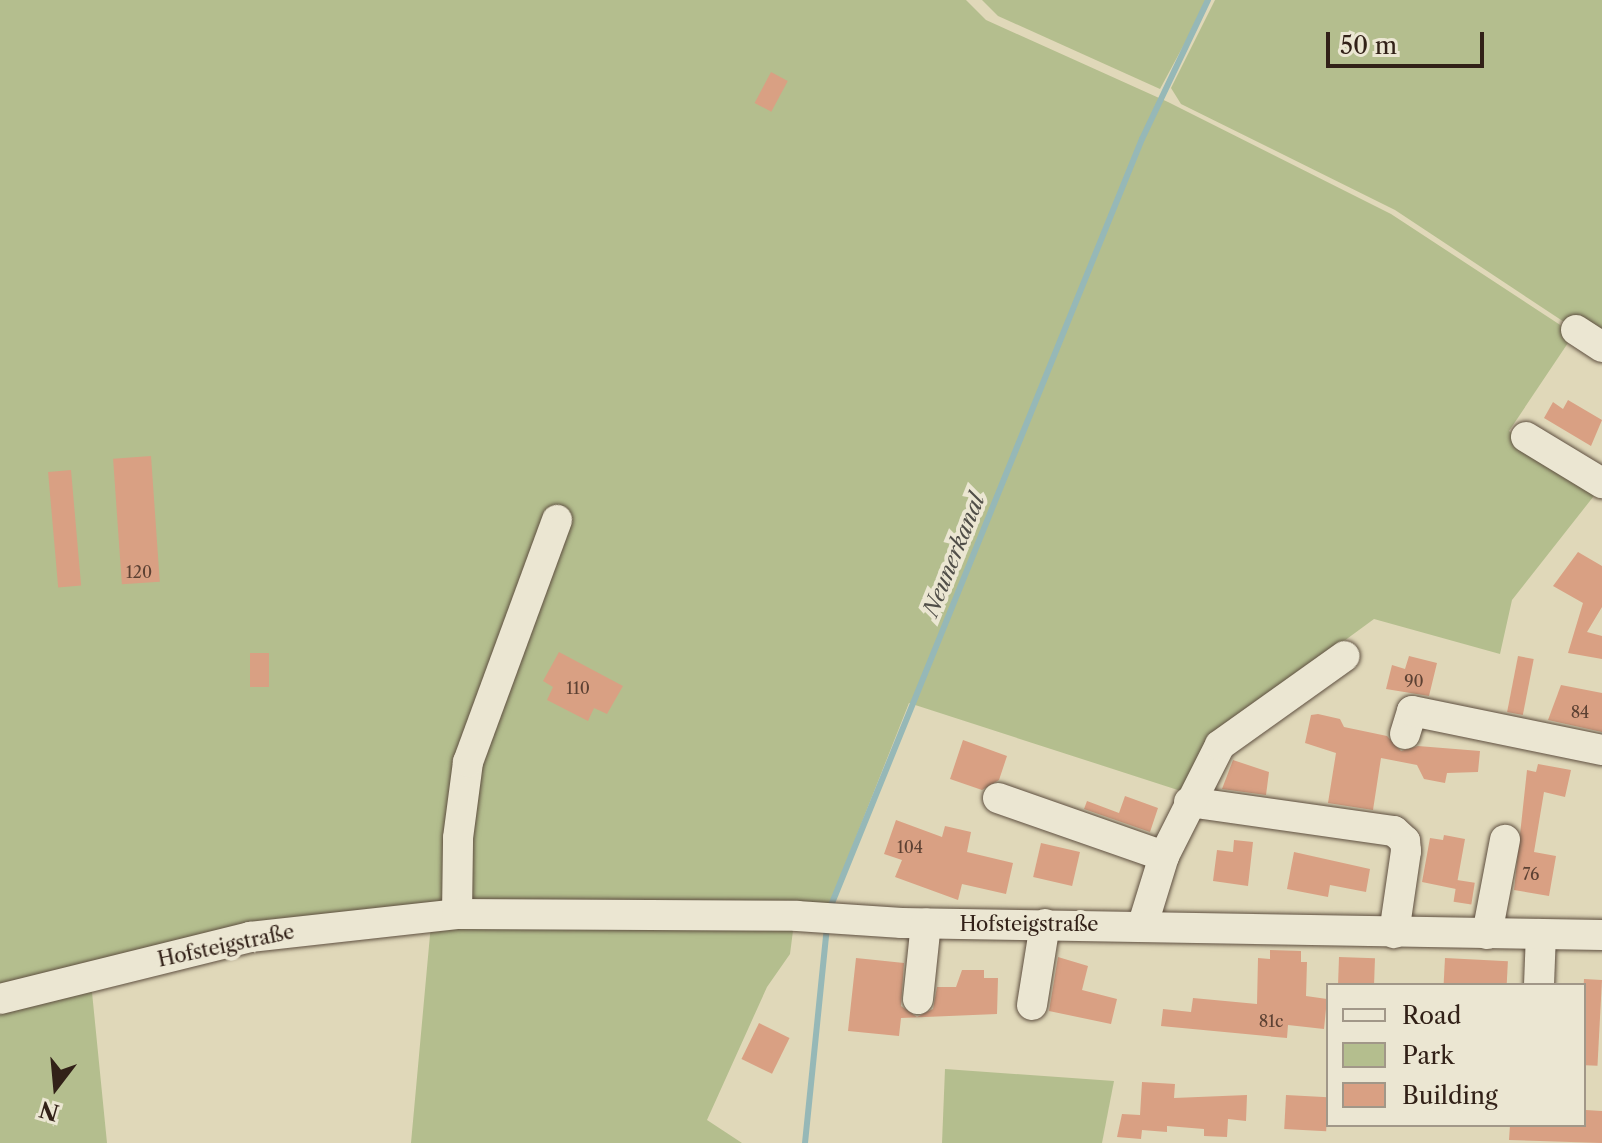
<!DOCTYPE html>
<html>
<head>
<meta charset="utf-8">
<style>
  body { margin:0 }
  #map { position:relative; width:1602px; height:1143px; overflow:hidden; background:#e0d8b9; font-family:"Libre Caslon Text",serif }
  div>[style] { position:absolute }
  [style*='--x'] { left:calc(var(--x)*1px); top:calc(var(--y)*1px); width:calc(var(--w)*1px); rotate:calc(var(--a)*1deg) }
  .green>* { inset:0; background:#b4be8e }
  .stream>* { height:6px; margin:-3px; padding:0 3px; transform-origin:3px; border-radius:3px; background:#96b8b7 }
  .building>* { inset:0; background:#d9a083; transform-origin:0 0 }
  .roads { filter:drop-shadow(0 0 2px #5e4f40) drop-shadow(0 0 2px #5e4f40) }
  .minor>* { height:30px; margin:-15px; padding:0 15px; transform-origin:15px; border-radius:15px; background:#ebe6d2 }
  span { translate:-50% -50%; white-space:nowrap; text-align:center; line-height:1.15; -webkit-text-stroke:8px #ebe6d2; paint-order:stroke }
  .number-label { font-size:16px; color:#5c4133 }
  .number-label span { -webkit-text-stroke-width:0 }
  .street-label { font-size:20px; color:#322118 }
  .water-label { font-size:22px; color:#504e48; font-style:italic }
  .legend { position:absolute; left:1326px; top:983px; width:260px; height:144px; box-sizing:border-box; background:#ebe6d2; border:2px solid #a19788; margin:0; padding:10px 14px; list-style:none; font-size:24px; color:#322118 }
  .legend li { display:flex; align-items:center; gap:16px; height:40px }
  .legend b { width:40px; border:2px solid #a19788 }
  .north { position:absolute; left:16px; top:1047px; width:80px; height:80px; -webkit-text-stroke:6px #ebe6d2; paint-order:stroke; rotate:196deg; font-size:22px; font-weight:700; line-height:32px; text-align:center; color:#322118 }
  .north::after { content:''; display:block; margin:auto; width:28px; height:36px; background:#322118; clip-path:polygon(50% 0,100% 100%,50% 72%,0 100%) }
  .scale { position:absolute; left:1326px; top:32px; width:158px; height:36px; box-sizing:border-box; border:4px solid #322118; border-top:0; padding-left:10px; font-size:24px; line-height:28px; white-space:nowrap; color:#322118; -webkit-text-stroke:6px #ebe6d2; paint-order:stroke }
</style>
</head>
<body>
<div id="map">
  <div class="green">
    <div style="clip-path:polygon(0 0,966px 0,986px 20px,1168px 102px,1391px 214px,1574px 334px,1509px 431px,1597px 492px,1512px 600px,1500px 654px,1374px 619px,1217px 734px,1184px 792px,909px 703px,828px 908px,794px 923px,790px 954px,767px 987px,707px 1120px,742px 1143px,411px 1143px,431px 924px,402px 924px,91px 982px,107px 1143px,0 1143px)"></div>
    <div style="clip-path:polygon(982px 0,1208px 0,1160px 89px,998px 16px)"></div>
    <div style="clip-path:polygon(1215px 0,1602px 0,1602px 347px,1395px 210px,1181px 104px,1171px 88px)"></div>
    <div style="clip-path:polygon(945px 1069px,1114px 1081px,1102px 1143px,942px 1143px)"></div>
  </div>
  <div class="stream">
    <div style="--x:830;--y:908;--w:830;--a:-67.92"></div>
    <div style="--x:1142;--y:139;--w:154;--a:-64.6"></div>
    <div style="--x:805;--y:1143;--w:217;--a:-84.2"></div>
  </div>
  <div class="building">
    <div style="left:771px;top:72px;width:19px;height:35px;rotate:28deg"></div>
    <div style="clip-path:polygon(1568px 400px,1602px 420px,1591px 446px,1544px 418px,1553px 402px,1563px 409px)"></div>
    <div style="left:151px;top:456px;width:126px;height:38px;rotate:86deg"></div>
    <div style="left:71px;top:470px;width:116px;height:23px;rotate:85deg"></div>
    <div style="clip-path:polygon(1578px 552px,1602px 566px,1602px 607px,1587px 632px,1602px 636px,1602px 659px,1568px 653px,1583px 603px,1553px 586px)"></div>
    <div style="clip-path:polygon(559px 652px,623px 686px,607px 714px,594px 708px,588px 721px,547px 700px,553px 687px,543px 681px)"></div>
    <div style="left:250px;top:653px;width:19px;height:34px"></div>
    <div style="clip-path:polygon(1409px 656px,1437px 663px,1429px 696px,1386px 689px,1392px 665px,1405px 669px)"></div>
    <div style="left:1518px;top:656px;width:16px;height:57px;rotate:11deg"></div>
    <div style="clip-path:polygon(1561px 685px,1602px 693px,1602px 732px,1548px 720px)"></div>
    <div style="clip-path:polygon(1318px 714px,1340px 719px,1344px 727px,1387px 736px,1401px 751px,1418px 746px,1480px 751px,1478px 772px,1447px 773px,1445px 783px,1424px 779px,1417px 765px,1381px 758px,1373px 810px,1328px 803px,1336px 753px,1305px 743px,1311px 715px)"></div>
    <div style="clip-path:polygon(963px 740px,1007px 756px,999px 780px,982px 790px,950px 779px)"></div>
    <div style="clip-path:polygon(1233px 760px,1269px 772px,1266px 795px,1222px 789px)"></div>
    <div style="clip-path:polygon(1538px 764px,1571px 770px,1565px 797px,1544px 792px,1534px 852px,1556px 856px,1549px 896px,1514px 890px,1527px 770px,1536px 772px)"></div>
    <div style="clip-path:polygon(1125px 796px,1158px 808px,1150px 832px,1084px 809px,1087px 801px,1119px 813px)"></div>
    <div style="clip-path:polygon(896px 820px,942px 837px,945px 826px,971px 832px,967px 852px,1013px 863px,1006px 894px,962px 884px,958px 900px,895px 877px,902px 860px,884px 854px)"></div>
    <div style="clip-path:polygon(1444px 835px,1465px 839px,1456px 889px,1422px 882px,1430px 838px,1443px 840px)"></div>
    <div style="clip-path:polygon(1234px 840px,1253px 842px,1248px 886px,1213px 881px,1217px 850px,1233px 852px)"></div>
    <div style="left:1041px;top:843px;width:40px;height:35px;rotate:13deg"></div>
    <div style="clip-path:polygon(1294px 852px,1370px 869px,1366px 892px,1330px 885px,1328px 897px,1287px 889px)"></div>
    <div style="left:1457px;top:880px;width:18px;height:22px;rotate:9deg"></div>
    <div style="clip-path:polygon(1270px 950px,1301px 951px,1301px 962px,1307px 962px,1306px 996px,1327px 999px,1324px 1029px,1288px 1025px,1287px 1038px,1161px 1026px,1163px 1009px,1191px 1012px,1193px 998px,1257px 1004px,1258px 958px,1270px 959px)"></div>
    <div style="clip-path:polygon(1058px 957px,1088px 966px,1082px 990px,1117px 999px,1111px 1024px,1049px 1011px)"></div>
    <div style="left:1339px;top:957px;width:36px;height:28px;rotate:2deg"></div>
    <div style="clip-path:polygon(856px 958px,904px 963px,901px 1006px,917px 1017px,933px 1009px,937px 987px,956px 987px,962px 970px,984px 970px,984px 978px,998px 978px,997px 1014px,901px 1018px,899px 1036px,848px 1031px)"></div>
    <div style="left:1445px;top:958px;width:63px;height:27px;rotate:3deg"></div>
    <div style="left:1584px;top:979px;width:18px;height:86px;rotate:3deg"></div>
    <div style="left:759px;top:1023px;width:34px;height:40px;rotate:26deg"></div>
    <div style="clip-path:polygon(1142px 1082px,1175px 1084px,1174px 1098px,1247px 1095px,1246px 1121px,1228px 1119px,1227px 1137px,1204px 1136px,1204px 1129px,1167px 1126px,1167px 1132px,1142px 1130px,1141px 1139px,1117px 1137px,1122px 1114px,1140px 1115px)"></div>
    <div style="left:1286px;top:1095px;width:42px;height:34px;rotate:3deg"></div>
    <div style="clip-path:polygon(1586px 1110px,1602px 1111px,1602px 1143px,1509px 1140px,1510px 1125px,1585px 1125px)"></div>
  </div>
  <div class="roads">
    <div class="minor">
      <div style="--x:1576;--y:330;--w:31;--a:33"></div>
      <div style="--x:1526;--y:437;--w:89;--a:31.2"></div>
      <div style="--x:1405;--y:734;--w:24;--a:-73"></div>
      <div style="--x:1412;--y:711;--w:194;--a:11.6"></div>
      <div style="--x:998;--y:798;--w:176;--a:19.3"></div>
      <div style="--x:1189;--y:802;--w:207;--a:8.1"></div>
      <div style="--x:1394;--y:831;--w:15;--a:42"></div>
      <div style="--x:1405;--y:841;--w:10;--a:84"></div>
      <div style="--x:1406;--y:851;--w:83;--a:98.3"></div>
      <div style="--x:457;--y:914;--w:76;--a:-89.2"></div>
      <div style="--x:458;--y:838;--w:77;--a:-82.5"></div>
      <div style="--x:468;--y:762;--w:258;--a:-69.8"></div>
      <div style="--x:1143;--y:924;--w:71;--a:-72.8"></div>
      <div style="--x:1164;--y:856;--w:124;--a:-63.2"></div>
      <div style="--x:1220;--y:745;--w:153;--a:-35.5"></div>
      <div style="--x:1487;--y:934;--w:96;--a:-79.2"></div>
      <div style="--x:1539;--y:985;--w:51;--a:-87.8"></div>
      <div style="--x:0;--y:999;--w:258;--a:-13.9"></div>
      <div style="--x:250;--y:937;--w:208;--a:-6.3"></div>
      <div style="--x:457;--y:914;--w:340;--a:0.3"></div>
      <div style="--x:797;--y:916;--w:105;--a:3.8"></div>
      <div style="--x:902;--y:923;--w:700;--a:0.98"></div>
      <div style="--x:918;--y:999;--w:76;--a:-84"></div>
      <div style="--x:1032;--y:1005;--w:82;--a:-80.9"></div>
    </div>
  </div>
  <div class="number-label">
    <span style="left:139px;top:572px">120</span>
    <span style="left:1414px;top:681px">90</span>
    <span style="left:578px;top:688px">110</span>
    <span style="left:1580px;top:712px">84</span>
    <span style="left:910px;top:847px">104</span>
    <span style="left:1531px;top:874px">76</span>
    <span style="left:1271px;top:1021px">81c</span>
  </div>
  <div class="street-label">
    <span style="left:1029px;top:924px">Hofsteigstraße</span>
    <span style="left:226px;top:946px;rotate:-12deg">Hofsteigstraße</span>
  </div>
  <div class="water-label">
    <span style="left:954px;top:555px;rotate:-68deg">Neunerkanal</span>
  </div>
  <ul class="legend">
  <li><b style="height:10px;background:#ebe6d2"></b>Road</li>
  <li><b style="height:22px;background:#b4be8e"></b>Park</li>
  <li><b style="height:22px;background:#d9a083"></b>Building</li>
  </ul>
  <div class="north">N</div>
  <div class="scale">50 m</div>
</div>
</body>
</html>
